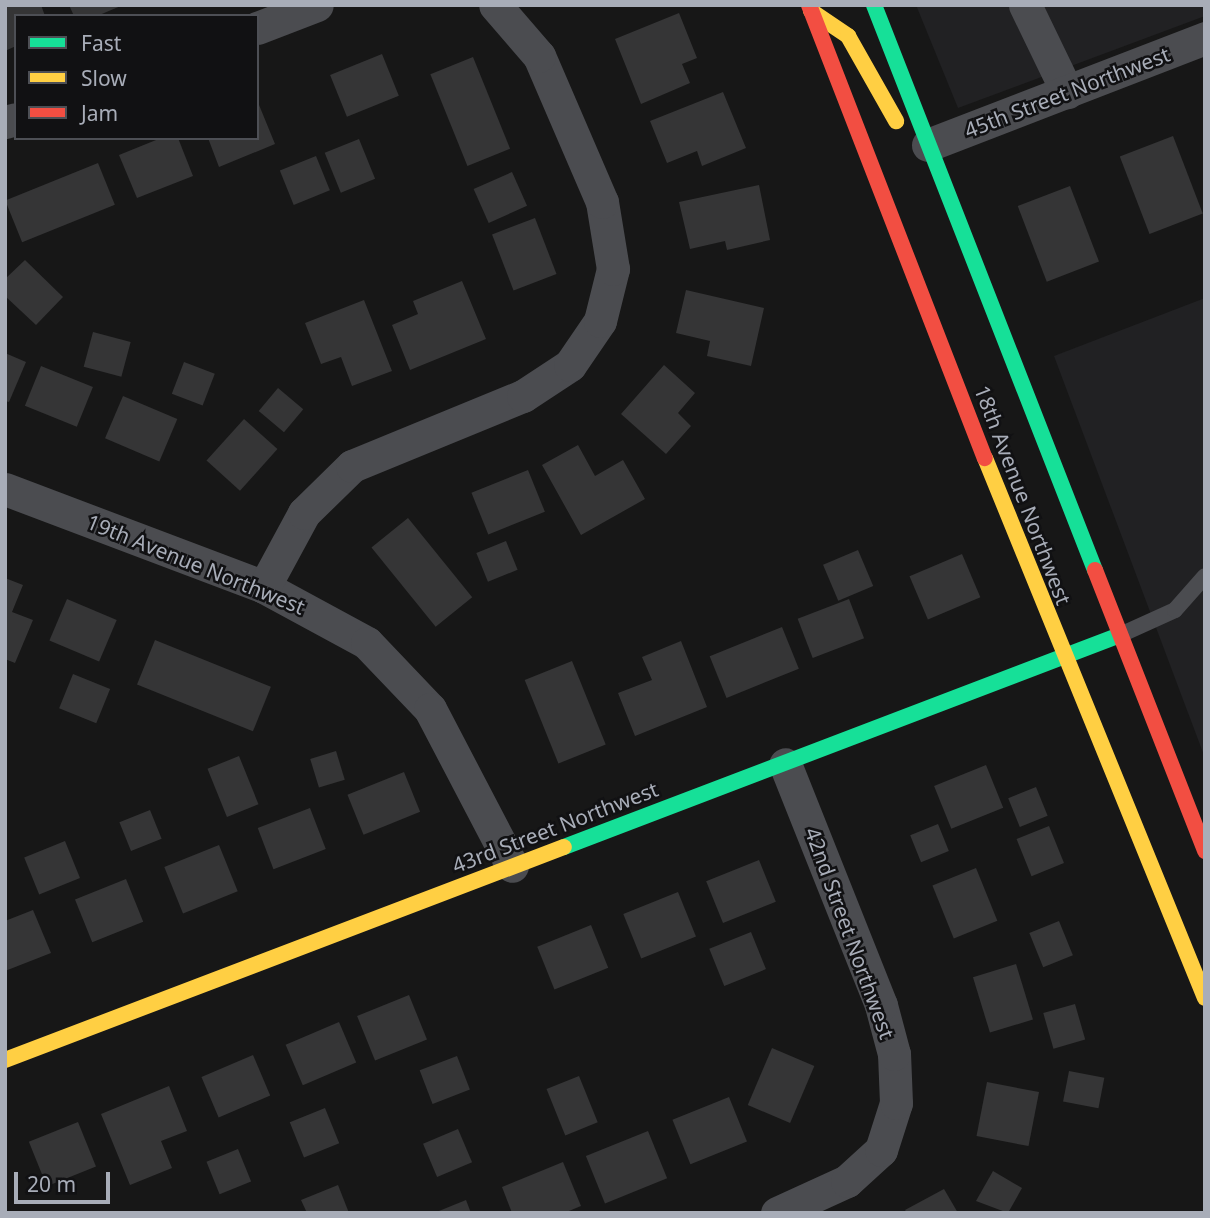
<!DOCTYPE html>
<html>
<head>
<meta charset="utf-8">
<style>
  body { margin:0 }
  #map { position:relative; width:1210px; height:1218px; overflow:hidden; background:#171717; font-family:"Noto Sans",sans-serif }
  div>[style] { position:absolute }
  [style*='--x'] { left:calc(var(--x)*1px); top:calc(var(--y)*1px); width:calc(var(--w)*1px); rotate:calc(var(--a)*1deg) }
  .built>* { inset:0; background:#212123 }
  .building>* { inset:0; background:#353536; transform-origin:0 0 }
  .lane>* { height:16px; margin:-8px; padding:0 8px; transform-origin:8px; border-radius:8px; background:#4b4c50 }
  .street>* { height:33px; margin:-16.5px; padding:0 16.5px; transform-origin:16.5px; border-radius:16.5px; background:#4b4c50 }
  .fast>* { height:16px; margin:-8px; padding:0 8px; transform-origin:8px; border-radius:8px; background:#16e098 }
  .slow>* { height:16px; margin:-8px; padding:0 8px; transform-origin:8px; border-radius:8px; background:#ffcf43 }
  .jam>* { height:16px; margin:-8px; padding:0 8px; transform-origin:8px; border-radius:8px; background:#f24e42 }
  span { translate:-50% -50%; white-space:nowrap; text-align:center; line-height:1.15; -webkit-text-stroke:5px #111113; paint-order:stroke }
  .street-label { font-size:21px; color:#a8adb8 }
  .frame { position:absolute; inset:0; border:7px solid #a8adb8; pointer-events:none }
  .legend { position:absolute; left:14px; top:14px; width:245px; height:126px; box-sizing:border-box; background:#111113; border:2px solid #4d4f55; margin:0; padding:9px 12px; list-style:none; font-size:21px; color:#a8adb8 }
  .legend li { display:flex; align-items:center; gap:14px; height:35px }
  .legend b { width:35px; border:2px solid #4d4f55 }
  .scale { position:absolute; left:14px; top:1172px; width:96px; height:32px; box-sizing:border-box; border:4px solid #a8adb8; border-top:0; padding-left:9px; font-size:21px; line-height:24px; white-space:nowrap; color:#a8adb8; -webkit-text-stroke:5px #111113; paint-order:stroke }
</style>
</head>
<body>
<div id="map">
  <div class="built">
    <div style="clip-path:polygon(916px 5px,1205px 5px,1205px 16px,958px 108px)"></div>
    <div style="clip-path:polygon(1205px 298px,1205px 758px,1054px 356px)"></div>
  </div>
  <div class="building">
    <div style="clip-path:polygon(5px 5px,41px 5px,45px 16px,16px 16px,16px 46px,5px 51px)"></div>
    <div style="clip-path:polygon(69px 5px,123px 5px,97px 16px,74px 16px)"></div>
    <div style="clip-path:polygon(679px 13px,697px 58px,682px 64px,690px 83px,641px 104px,615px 39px)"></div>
    <div style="left:382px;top:54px;width:45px;height:56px;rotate:68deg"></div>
    <div style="left:473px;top:57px;width:99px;height:46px;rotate:68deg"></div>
    <div style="clip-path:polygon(723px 92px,746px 148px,702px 166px,697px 151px,667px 163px,650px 121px)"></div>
    <div style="clip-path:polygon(257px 100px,275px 144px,219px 167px,208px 138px,257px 138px)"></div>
    <div style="left:1173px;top:136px;width:83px;height:57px;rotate:69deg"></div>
    <div style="clip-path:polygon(161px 138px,178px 138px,193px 176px,137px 198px,119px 155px)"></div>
    <div style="left:359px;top:139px;width:43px;height:37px;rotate:68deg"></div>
    <div style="left:316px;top:156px;width:37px;height:39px;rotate:68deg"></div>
    <div style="left:98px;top:163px;width:45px;height:100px;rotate:68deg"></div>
    <div style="left:512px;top:172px;width:37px;height:42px;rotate:66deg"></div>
    <div style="clip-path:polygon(759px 185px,770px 240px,727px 250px,725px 241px,690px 249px,679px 202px)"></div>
    <div style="left:1070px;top:186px;width:81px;height:56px;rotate:69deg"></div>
    <div style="left:535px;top:218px;width:60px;height:46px;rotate:69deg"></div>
    <div style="clip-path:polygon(25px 260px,63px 297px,36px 325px,5px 296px,5px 279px)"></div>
    <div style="clip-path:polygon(462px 281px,486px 339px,410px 370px,392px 325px,418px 314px,413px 301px)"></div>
    <div style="clip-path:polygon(686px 290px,764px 308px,751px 366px,707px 356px,710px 341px,676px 333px)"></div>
    <div style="clip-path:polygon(364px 300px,392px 371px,352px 386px,341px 357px,321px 364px,305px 323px)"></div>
    <div style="left:93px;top:332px;width:39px;height:36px;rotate:15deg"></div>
    <div style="clip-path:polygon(5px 353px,26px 362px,9px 402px,5px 401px)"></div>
    <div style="left:184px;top:362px;width:33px;height:34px;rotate:21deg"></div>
    <div style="clip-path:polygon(664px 365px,695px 393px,678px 413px,691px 426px,666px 454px,621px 414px)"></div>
    <div style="left:41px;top:366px;width:56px;height:43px;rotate:22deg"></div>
    <div style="left:278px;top:388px;width:33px;height:30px;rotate:40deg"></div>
    <div style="left:123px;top:396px;width:59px;height:46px;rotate:23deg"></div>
    <div style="left:244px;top:419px;width:45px;height:56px;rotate:42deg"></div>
    <div style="clip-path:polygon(578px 445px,595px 476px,623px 460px,645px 499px,581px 535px,542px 465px)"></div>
    <div style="left:528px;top:470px;width:45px;height:61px;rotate:68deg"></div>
    <div style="left:408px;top:518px;width:102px;height:47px;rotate:51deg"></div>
    <div style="left:506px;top:541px;width:31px;height:32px;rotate:68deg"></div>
    <div style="left:858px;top:550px;width:39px;height:38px;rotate:67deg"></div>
    <div style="left:962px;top:554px;width:47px;height:57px;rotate:67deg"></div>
    <div style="clip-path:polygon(5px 578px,23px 585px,12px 612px,33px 620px,15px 663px,5px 659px)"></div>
    <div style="left:67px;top:599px;width:54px;height:45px;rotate:23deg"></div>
    <div style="left:849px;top:599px;width:42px;height:55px;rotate:69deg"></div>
    <div style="left:782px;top:627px;width:45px;height:78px;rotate:68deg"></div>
    <div style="left:155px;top:640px;width:125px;height:48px;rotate:22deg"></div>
    <div style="clip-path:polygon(681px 641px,707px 707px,635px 736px,618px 693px,652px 680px,642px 657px)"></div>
    <div style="left:572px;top:661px;width:90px;height:51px;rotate:68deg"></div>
    <div style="left:73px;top:674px;width:40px;height:37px;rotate:22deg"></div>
    <div style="left:336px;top:751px;width:30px;height:27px;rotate:73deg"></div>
    <div style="left:239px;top:756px;width:52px;height:34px;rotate:68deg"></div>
    <div style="left:986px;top:765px;width:46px;height:56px;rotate:68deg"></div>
    <div style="left:404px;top:772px;width:43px;height:61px;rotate:68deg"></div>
    <div style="left:1036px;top:787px;width:31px;height:30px;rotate:68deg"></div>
    <div style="left:310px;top:808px;width:44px;height:56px;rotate:69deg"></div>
    <div style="left:150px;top:810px;width:31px;height:33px;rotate:68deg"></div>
    <div style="left:938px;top:824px;width:29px;height:30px;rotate:68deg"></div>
    <div style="left:1049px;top:826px;width:40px;height:35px;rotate:68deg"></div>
    <div style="left:65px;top:841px;width:40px;height:44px;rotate:68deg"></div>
    <div style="left:219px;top:845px;width:50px;height:59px;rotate:68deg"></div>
    <div style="left:759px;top:860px;width:45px;height:57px;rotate:68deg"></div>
    <div style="left:976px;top:868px;width:57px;height:47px;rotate:68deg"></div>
    <div style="left:126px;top:879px;width:46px;height:55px;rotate:68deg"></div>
    <div style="left:678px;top:892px;width:48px;height:59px;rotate:68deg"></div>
    <div style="clip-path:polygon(33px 910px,51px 953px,5px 971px,5px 921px)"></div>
    <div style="left:1059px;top:921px;width:37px;height:32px;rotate:68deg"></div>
    <div style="left:591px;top:925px;width:46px;height:58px;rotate:68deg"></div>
    <div style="left:751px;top:932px;width:40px;height:45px;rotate:68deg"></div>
    <div style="left:1016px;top:964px;width:58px;height:45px;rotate:73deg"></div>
    <div style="left:409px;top:995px;width:48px;height:56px;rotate:68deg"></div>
    <div style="left:1075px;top:1004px;width:37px;height:33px;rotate:74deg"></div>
    <div style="left:339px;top:1022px;width:44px;height:58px;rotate:67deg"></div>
    <div style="left:772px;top:1048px;width:46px;height:62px;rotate:23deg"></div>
    <div style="left:253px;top:1055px;width:44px;height:56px;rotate:67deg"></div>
    <div style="left:457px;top:1056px;width:36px;height:40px;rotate:69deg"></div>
    <div style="left:1069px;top:1071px;width:36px;height:31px;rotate:11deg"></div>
    <div style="left:579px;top:1076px;width:50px;height:35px;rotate:68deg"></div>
    <div style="left:987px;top:1082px;width:53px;height:55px;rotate:11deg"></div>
    <div style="clip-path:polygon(169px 1086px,187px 1131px,161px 1141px,172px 1168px,130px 1185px,101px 1114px)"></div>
    <div style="left:729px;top:1097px;width:48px;height:61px;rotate:68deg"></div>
    <div style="left:325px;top:1108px;width:38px;height:38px;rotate:68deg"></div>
    <div style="left:78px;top:1122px;width:48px;height:53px;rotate:68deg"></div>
    <div style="left:458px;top:1129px;width:36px;height:38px;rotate:67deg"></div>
    <div style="left:648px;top:1131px;width:51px;height:67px;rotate:68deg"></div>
    <div style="left:238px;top:1149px;width:35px;height:34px;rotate:68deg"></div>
    <div style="clip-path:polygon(563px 1162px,581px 1206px,564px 1213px,512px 1213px,502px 1187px)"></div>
    <div style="clip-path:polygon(993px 1171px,1022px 1188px,1008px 1213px,976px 1201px)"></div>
    <div style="clip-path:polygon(338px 1185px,349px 1213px,307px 1213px,301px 1200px)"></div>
    <div style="clip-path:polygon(944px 1189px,958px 1213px,907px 1213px,905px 1210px)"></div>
    <div style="clip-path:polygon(466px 1200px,471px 1213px,434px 1213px)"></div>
  </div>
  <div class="lane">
    <div style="--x:1120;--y:635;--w:60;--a:-24.4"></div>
    <div style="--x:1175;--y:610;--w:45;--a:-48.6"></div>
  </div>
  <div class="street">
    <div style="--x:1025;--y:5;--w:97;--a:64.2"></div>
    <div style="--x:257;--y:28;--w:64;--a:-21"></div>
    <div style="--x:5;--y:122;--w:11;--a:-15"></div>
    <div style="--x:928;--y:145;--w:297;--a:-21.1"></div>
    <div style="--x:5;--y:489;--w:277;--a:20.7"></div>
    <div style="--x:264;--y:587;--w:117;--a:28.5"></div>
    <div style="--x:367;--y:643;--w:91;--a:46.3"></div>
    <div style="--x:430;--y:709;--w:177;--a:62.4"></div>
    <div style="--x:264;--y:587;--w:84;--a:-61.6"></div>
    <div style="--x:304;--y:513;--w:67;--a:-44.4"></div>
    <div style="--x:352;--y:466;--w:185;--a:-22.3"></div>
    <div style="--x:523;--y:396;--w:56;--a:-33.4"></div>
    <div style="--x:570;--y:365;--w:53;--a:-55.7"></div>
    <div style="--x:600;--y:321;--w:54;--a:-76"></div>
    <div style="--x:613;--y:269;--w:68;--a:-99.3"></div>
    <div style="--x:602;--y:202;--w:159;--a:-113.3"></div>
    <div style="--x:539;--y:56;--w:67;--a:-130.8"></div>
    <div style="--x:777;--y:1213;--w:77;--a:-24.6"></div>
    <div style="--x:847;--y:1181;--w:46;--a:-42.4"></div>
    <div style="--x:881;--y:1150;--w:49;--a:-72.3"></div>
    <div style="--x:896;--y:1103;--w:49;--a:-92.3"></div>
    <div style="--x:894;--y:1054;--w:51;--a:-104.9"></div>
    <div style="--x:881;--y:1005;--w:259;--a:-111.7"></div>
  </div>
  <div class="fast">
    <div style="--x:874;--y:5;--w:607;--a:68.64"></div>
    <div style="--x:564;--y:847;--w:595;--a:-20.87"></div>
  </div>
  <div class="slow">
    <div style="--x:811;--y:11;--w:45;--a:34"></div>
    <div style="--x:848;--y:36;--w:98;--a:60.5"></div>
    <div style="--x:985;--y:458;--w:583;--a:67.83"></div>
    <div style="--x:5;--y:1060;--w:598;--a:-20.86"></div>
  </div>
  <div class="jam">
    <div style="--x:809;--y:5;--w:486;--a:68.8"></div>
    <div style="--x:1095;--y:570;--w:302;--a:68.6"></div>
  </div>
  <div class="street-label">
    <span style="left:1067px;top:92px;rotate:-21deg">45th Street Northwest</span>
    <span style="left:1023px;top:495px;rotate:69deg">18th Avenue Northwest</span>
    <span style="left:196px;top:564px;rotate:22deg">19th Avenue Northwest</span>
    <span style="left:555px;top:827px;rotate:-21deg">43rd Street Northwest</span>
    <span style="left:850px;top:933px;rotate:70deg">42nd Street Northwest</span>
  </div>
  <div class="frame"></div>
  <ul class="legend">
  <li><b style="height:9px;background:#16e098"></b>Fast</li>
  <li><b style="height:9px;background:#ffcf43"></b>Slow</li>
  <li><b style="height:9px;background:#f24e42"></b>Jam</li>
  </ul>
  <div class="scale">20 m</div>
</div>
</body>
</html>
